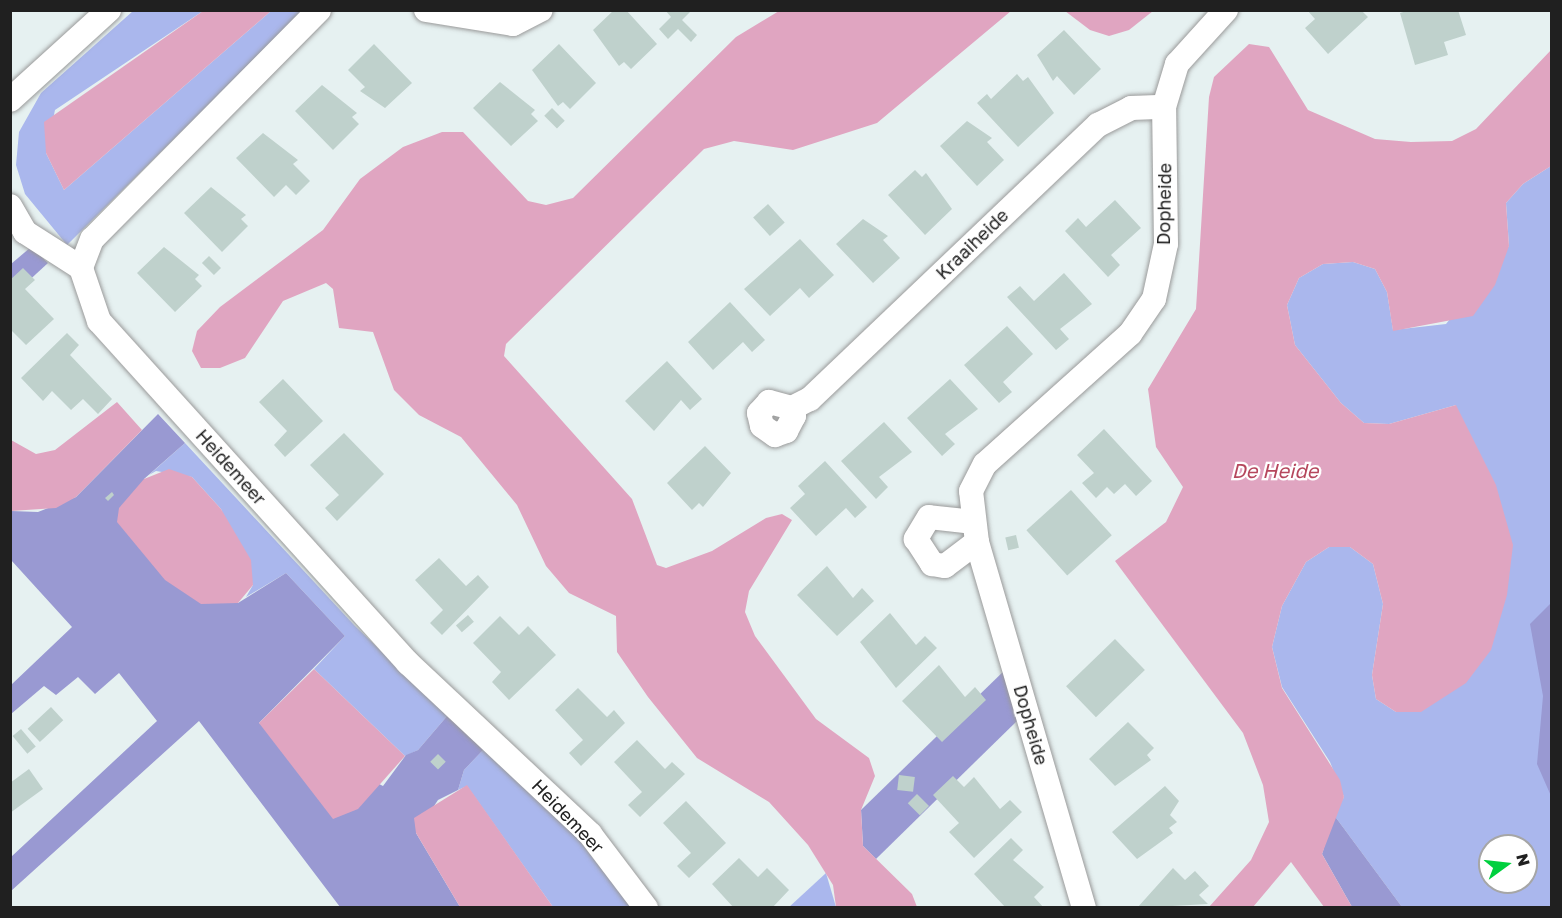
<!DOCTYPE html>
<html>
<head>
<meta charset="utf-8">
<style>
  body { margin:0 }
  #map { position:relative; width:1562px; height:918px; overflow:hidden; background:#e6f1f1; font-family:"Golos Text",sans-serif }
  div>[style] { position:absolute }
  [style*='--x'] { left:calc(var(--x)*1px); top:calc(var(--y)*1px); width:calc(var(--w)*1px); rotate:calc(var(--a)*1deg) }
  .grass>* { inset:0; background:#aab7ed }
  .forest>* { inset:0; background:#9999d2 }
  .water>* { inset:0; background:#e0a5c1 }
  .building>* { inset:0; background:#bfd1cc; transform-origin:0 0 }
  .roads { filter:drop-shadow(0 0 2px #9a9a9a) drop-shadow(0 0 2px #9a9a9a) }
  .street>* { height:24px; margin:-12px; padding:0 12px; transform-origin:12px; border-radius:12px; background:#fff }
  span { translate:-50% -50%; white-space:nowrap; text-align:center; line-height:1.15; -webkit-text-stroke:4.5px #fff; paint-order:stroke }
  .street-label { font-size:18px; color:#202020 }
  .water-label { font-size:20px; color:#b5475d; font-style:italic }
  .frame { position:absolute; inset:0; border:12px solid #202020; pointer-events:none }
  .north { position:absolute; left:1478px; top:834px; width:60px; height:60px; box-sizing:border-box; background:#fff; border:2px solid #a6a6a6; border-radius:50%; rotate:75deg; font-size:16px; font-weight:700; line-height:24px; text-align:center; color:#202020 }
  .north::after { content:''; display:block; margin:auto; width:21px; height:27px; background:#00d03e; clip-path:polygon(50% 0,100% 100%,50% 72%,0 100%) }
</style>
</head>
<body>
<div id="map">
  <div class="grass">
    <div style="clip-path:polygon(133px 11px,203px 11px,55px 110px,46px 153px,64px 190px,271px 11px,303px 11px,67px 245px,25px 194px,16px 165px,19px 132px,41px 93px)"></div>
    <div style="clip-path:polygon(evenodd,1551px 166px,1551px 907px,1402px 907px,1334px 815px,1344px 797px,1330px 762px,1282px 687px,1272px 647px,1282px 606px,1306px 562px,1329px 547px,1350px 547px,1373px 564px,1383px 604px,1372px 675px,1376px 699px,1396px 712px,1456px 405px,1389px 424px,1364px 423px,1341px 403px,1295px 345px,1287px 305px,1299px 278px,1323px 264px,1353px 262px,1375px 269px,1387px 292px,1393px 330px,1446px 324px,1509px 246px,1506px 203px,1523px 184px,1551px 166px,1490px 846px,1526px 846px,1526px 882px,1490px 882px,1490px 846px)"></div>
    <div style="clip-path:polygon(185px 443px,355px 626px,448px 715px,418px 750px,405px 756px,314px 669px,345px 636px,286px 573px,246px 597px,253px 585px,221px 509px,192px 477px,156px 471px,149px 475px)"></div>
    <div style="clip-path:polygon(484px 749px,575px 835px,631px 907px,553px 907px,467px 786px,458px 790px,464px 770px)"></div>
    <div style="clip-path:polygon(826px 873px,836px 907px,788px 908px)"></div>
  </div>
  <div class="forest">
    <div style="clip-path:polygon(31px 247px,48px 263px,11px 297px,11px 264px)"></div>
    <div style="clip-path:polygon(158px 414px,185px 443px,144px 479px,238px 603px,286px 573px,345px 636px,259px 723px,383px 786px,406px 755px,418px 750px,448px 715px,484px 749px,464px 770px,458px 790px,438px 800px,416px 833px,460px 907px,340px 907px,199px 721px,11px 891px,11px 857px,157px 721px,119px 673px,95px 694px,78px 677px,56px 695px,44px 686px,11px 714px,11px 685px,72px 627px,11px 560px,11px 511px,38px 512px,76px 497px)"></div>
    <div style="clip-path:polygon(1551px 603px,1551px 796px,1537px 764px,1543px 696px,1530px 624px)"></div>
    <div style="clip-path:polygon(1009px 666px,1023px 715px,876px 859px,863px 846px,861px 810px)"></div>
    <div style="clip-path:polygon(1334px 815px,1402px 907px,1352px 907px,1322px 854px)"></div>
  </div>
  <div class="water">
    <div style="clip-path:polygon(203px 11px,271px 11px,64px 190px,46px 153px,44px 122px)"></div>
    <div style="clip-path:polygon(779px 11px,1011px 11px,877px 123px,793px 150px,734px 141px,704px 149px,506px 344px,504px 356px,632px 499px,657px 565px,666px 568px,712px 551px,766px 518px,782px 514px,792px 520px,749px 591px,745px 612px,755px 636px,816px 719px,869px 758px,875px 776px,861px 810px,863px 846px,912px 894px,917px 907px,836px 907px,833px 885px,808px 845px,769px 802px,697px 758px,648px 697px,617px 652px,616px 616px,569px 593px,546px 566px,517px 505px,461px 437px,419px 415px,394px 390px,373px 332px,339px 328px,333px 289px,326px 283px,283px 301px,245px 358px,220px 368px,201px 368px,192px 351px,197px 331px,220px 307px,323px 230px,360px 179px,403px 147px,442px 132px,463px 132px,528px 201px,546px 205px,573px 198px,736px 37px)"></div>
    <div style="clip-path:polygon(1065px 11px,1153px 11px,1129px 30px,1109px 36px,1090px 30px)"></div>
    <div style="clip-path:polygon(1249px 44px,1269px 47px,1308px 110px,1375px 139px,1411px 142px,1452px 141px,1476px 129px,1551px 50px,1551px 166px,1523px 184px,1506px 203px,1509px 246px,1495px 285px,1473px 316px,1393px 331px,1387px 292px,1375px 269px,1353px 262px,1323px 264px,1299px 278px,1287px 305px,1295px 345px,1341px 403px,1364px 423px,1389px 424px,1456px 405px,1496px 485px,1513px 545px,1507px 595px,1491px 650px,1466px 683px,1421px 712px,1396px 712px,1376px 699px,1372px 675px,1383px 604px,1373px 564px,1350px 547px,1329px 547px,1306px 562px,1282px 606px,1272px 647px,1282px 688px,1340px 780px,1344px 797px,1322px 854px,1352px 907px,1324px 907px,1291px 862px,1253px 907px,1209px 907px,1251px 860px,1269px 822px,1263px 785px,1243px 733px,1115px 561px,1166px 522px,1183px 487px,1156px 447px,1148px 389px,1196px 309px,1209px 97px,1214px 77px)"></div>
    <div style="clip-path:polygon(117px 402px,142px 430px,76px 497px,56px 508px,11px 511px,11px 440px,36px 454px,55px 450px)"></div>
    <div style="clip-path:polygon(169px 469px,192px 477px,221px 509px,251px 560px,253px 585px,238px 603px,201px 604px,165px 580px,117px 522px,119px 508px,144px 479px)"></div>
    <div style="clip-path:polygon(314px 669px,405px 756px,358px 809px,333px 819px,259px 723px)"></div>
    <div style="clip-path:polygon(467px 785px,553px 907px,460px 907px,416px 833px,414px 818px)"></div>
  </div>
  <div class="building">
    <div style="clip-path:polygon(614px 10px,626px 10px,657px 44px,631px 69px,624px 62px,619px 66px,593px 30px)"></div>
    <div style="clip-path:polygon(665px 10px,692px 10px,682px 20px,697px 35px,691px 42px,678px 29px,668px 39px,659px 29px,671px 17px)"></div>
    <div style="clip-path:polygon(1307px 10px,1361px 10px,1368px 17px,1328px 54px,1305px 28px,1315px 19px)"></div>
    <div style="clip-path:polygon(1410px 10px,1458px 10px,1466px 35px,1444px 42px,1448px 55px,1415px 65px,1400px 13px)"></div>
    <div style="clip-path:polygon(1064px 30px,1101px 69px,1074px 95px,1057px 76px,1053px 81px,1037px 55px)"></div>
    <div style="clip-path:polygon(374px 44px,412px 83px,385px 108px,360px 91px,365px 87px,348px 70px)"></div>
    <div style="clip-path:polygon(559px 44px,596px 83px,570px 109px,563px 102px,558px 106px,532px 70px)"></div>
    <div style="clip-path:polygon(1017px 74px,1023px 81px,1028px 77px,1054px 113px,1018px 147px,977px 103px,987px 94px,991px 99px)"></div>
    <div style="clip-path:polygon(500px 82px,535px 110px,531px 114px,538px 121px,511px 146px,473px 108px)"></div>
    <div style="clip-path:polygon(322px 85px,357px 113px,352px 117px,359px 124px,333px 150px,295px 111px)"></div>
    <div style="left:552px;top:108px;width:18px;height:11px;rotate:45deg"></div>
    <div style="clip-path:polygon(967px 121px,992px 138px,987px 142px,1004px 160px,977px 186px,940px 146px)"></div>
    <div style="clip-path:polygon(263px 133px,298px 160px,293px 164px,310px 181px,296px 195px,286px 185px,274px 197px,236px 158px)"></div>
    <div style="clip-path:polygon(915px 170px,922px 177px,926px 173px,952px 209px,925px 235px,888px 195px)"></div>
    <div style="clip-path:polygon(211px 187px,246px 215px,241px 219px,248px 226px,222px 252px,184px 213px)"></div>
    <div style="clip-path:polygon(1115px 200px,1141px 228px,1111px 255px,1120px 265px,1108px 277px,1065px 231px,1078px 218px,1086px 227px)"></div>
    <div style="left:768px;top:204px;width:25px;height:20px;rotate:48deg"></div>
    <div style="clip-path:polygon(863px 219px,888px 236px,883px 240px,900px 258px,873px 283px,836px 244px)"></div>
    <div style="clip-path:polygon(800px 239px,834px 275px,809px 298px,800px 288px,770px 316px,744px 289px)"></div>
    <div style="clip-path:polygon(164px 247px,199px 275px,195px 279px,202px 286px,175px 312px,137px 273px)"></div>
    <div style="left:209px;top:256px;width:17px;height:10px;rotate:45deg"></div>
    <div style="clip-path:polygon(23px 268px,35px 280px,25px 289px,54px 319px,26px 345px,10px 329px,10px 280px)"></div>
    <div style="clip-path:polygon(1064px 273px,1092px 304px,1060px 329px,1069px 339px,1056px 350px,1007px 297px,1020px 286px,1034px 301px)"></div>
    <div style="clip-path:polygon(730px 302px,765px 340px,752px 352px,743px 342px,713px 370px,688px 342px)"></div>
    <div style="clip-path:polygon(1007px 326px,1033px 354px,1003px 382px,1012px 392px,999px 403px,964px 365px)"></div>
    <div style="clip-path:polygon(67px 333px,79px 345px,70px 355px,112px 399px,98px 414px,83px 399px,71px 410px,52px 391px,43px 401px,21px 378px)"></div>
    <div style="clip-path:polygon(667px 361px,702px 399px,690px 410px,681px 400px,654px 431px,625px 401px)"></div>
    <div style="clip-path:polygon(283px 379px,323px 421px,285px 457px,274px 445px,287px 431px,259px 402px)"></div>
    <div style="clip-path:polygon(950px 379px,978px 409px,945px 434px,955px 444px,942px 456px,907px 418px)"></div>
    <div style="clip-path:polygon(884px 422px,912px 452px,879px 477px,888px 487px,876px 499px,841px 461px)"></div>
    <div style="clip-path:polygon(1104px 429px,1152px 481px,1136px 496px,1125px 484px,1114px 494px,1107px 487px,1096px 498px,1082px 483px,1094px 473px,1077px 455px)"></div>
    <div style="clip-path:polygon(344px 433px,384px 474px,337px 521px,325px 508px,339px 495px,310px 465px)"></div>
    <div style="clip-path:polygon(705px 446px,731px 473px,703px 507px,699px 503px,692px 510px,667px 483px)"></div>
    <div style="clip-path:polygon(825px 461px,867px 507px,855px 518px,846px 508px,816px 536px,790px 508px,805px 494px,798px 486px)"></div>
    <div style="left:1071px;top:490px;width:61px;height:60px;rotate:48deg"></div>
    <div style="clip-path:polygon(112px 492px,114px 495px,108px 501px,105px 498px)"></div>
    <div style="left:1016px;top:535px;width:13px;height:11px;rotate:77deg"></div>
    <div style="clip-path:polygon(439px 558px,466px 586px,478px 575px,489px 587px,442px 635px,430px 623px,443px 610px,415px 580px)"></div>
    <div style="clip-path:polygon(827px 566px,853px 598px,862px 588px,874px 601px,837px 636px,797px 595px)"></div>
    <div style="clip-path:polygon(890px 613px,916px 645px,925px 636px,937px 648px,896px 688px,860px 642px)"></div>
    <div style="left:468px;top:615px;width:9px;height:16px;rotate:49deg"></div>
    <div style="clip-path:polygon(500px 616px,519px 635px,528px 626px,556px 655px,509px 700px,492px 682px,501px 672px,473px 643px)"></div>
    <div style="left:1115px;top:639px;width:43px;height:68px;rotate:46deg"></div>
    <div style="clip-path:polygon(939px 665px,965px 697px,975px 687px,986px 700px,942px 742px,902px 701px)"></div>
    <div style="clip-path:polygon(578px 688px,607px 717px,614px 710px,625px 723px,581px 766px,569px 753px,583px 740px,555px 710px)"></div>
    <div style="left:51px;top:707px;width:18px;height:32px;rotate:47deg"></div>
    <div style="clip-path:polygon(1128px 722px,1154px 748px,1147px 755px,1151px 760px,1115px 786px,1089px 759px)"></div>
    <div style="left:21px;top:729px;width:23px;height:11px;rotate:50deg"></div>
    <div style="clip-path:polygon(637px 740px,665px 769px,672px 762px,685px 774px,640px 817px,628px 805px,642px 792px,614px 762px)"></div>
    <div style="left:438px;top:754px;width:11px;height:11px;rotate:45deg"></div>
    <div style="clip-path:polygon(29px 769px,43px 789px,10px 813px,10px 783px)"></div>
    <div style="left:899px;top:775px;width:16px;height:15px;rotate:7deg"></div>
    <div style="clip-path:polygon(953px 776px,964px 787px,974px 777px,1000px 809px,1010px 800px,1022px 812px,974px 858px,949px 832px,959px 823px,933px 795px)"></div>
    <div style="clip-path:polygon(1165px 786px,1179px 801px,1170px 815px,1177px 822px,1169px 828px,1173px 833px,1137px 859px,1112px 832px)"></div>
    <div style="left:917px;top:794px;width:17px;height:13px;rotate:45deg"></div>
    <div style="clip-path:polygon(686px 801px,726px 843px,689px 878px,677px 866px,691px 853px,663px 823px)"></div>
    <div style="clip-path:polygon(1011px 838px,1023px 850px,1013px 860px,1044px 887px,1034px 897px,1044px 908px,1006px 908px,974px 874px)"></div>
    <div style="clip-path:polygon(739px 858px,758px 877px,767px 868px,789px 890px,772px 908px,734px 908px,712px 884px)"></div>
    <div style="clip-path:polygon(1173px 868px,1185px 880px,1195px 871px,1209px 886px,1199px 895px,1208px 904px,1137px 908px)"></div>
  </div>
  <div class="roads">
    <div class="street">
      <div style="--x:319;--y:10;--w:322;--a:134.7"></div>
      <div style="--x:92;--y:239;--w:31;--a:111"></div>
      <div style="--x:81;--y:268;--w:56;--a:71.2"></div>
      <div style="--x:99;--y:321;--w:461;--a:47.9"></div>
      <div style="--x:408;--y:663;--w:250;--a:43.2"></div>
      <div style="--x:590;--y:834;--w:93;--a:52.9"></div>
      <div style="--x:426;--y:10;--w:88;--a:9.1"></div>
      <div style="--x:513;--y:24;--w:31;--a:-27"></div>
      <div style="--x:10;--y:100;--w:134;--a:-42.3"></div>
      <div style="--x:10;--y:206;--w:30;--a:60"></div>
      <div style="--x:25;--y:232;--w:67;--a:32.7"></div>
      <div style="--x:792;--y:408;--w:24;--a:-165"></div>
      <div style="--x:769;--y:402;--w:15;--a:132"></div>
      <div style="--x:759;--y:413;--w:13;--a:77"></div>
      <div style="--x:762;--y:426;--w:16;--a:35"></div>
      <div style="--x:775;--y:435;--w:12;--a:-20"></div>
      <div style="--x:786;--y:431;--w:17;--a:-62"></div>
      <div style="--x:794;--y:416;--w:8;--a:-104"></div>
      <div style="--x:792;--y:408;--w:20;--a:-27"></div>
      <div style="--x:810;--y:399;--w:398;--a:-43.6"></div>
      <div style="--x:1098;--y:125;--w:37;--a:-27"></div>
      <div style="--x:1131;--y:108;--w:33;--a:-2"></div>
      <div style="--x:974;--y:522;--w:45;--a:-173.7"></div>
      <div style="--x:929;--y:517;--w:26;--a:121"></div>
      <div style="--x:916;--y:539;--w:30;--a:57"></div>
      <div style="--x:932;--y:564;--w:13;--a:9"></div>
      <div style="--x:945;--y:566;--w:40;--a:-37"></div>
      <div style="--x:1084;--y:908;--w:381;--a:-106.3"></div>
      <div style="--x:977;--y:542;--w:51;--a:-96.7"></div>
      <div style="--x:971;--y:491;--w:30;--a:-63"></div>
      <div style="--x:985;--y:464;--w:195;--a:-41.9"></div>
      <div style="--x:1130;--y:334;--w:42;--a:-55.6"></div>
      <div style="--x:1154;--y:299;--w:56;--a:-77.7"></div>
      <div style="--x:1166;--y:244;--w:137;--a:-90.8"></div>
      <div style="--x:1164;--y:107;--w:45;--a:-73.2"></div>
      <div style="--x:1177;--y:64;--w:73;--a:-47.8"></div>
    </div>
  </div>
  <div class="street-label">
    <span style="left:1164px;top:204px;rotate:-89deg">Dopheide</span>
    <span style="left:972px;top:244px;rotate:-44deg">Kraaiheide</span>
    <span style="left:231px;top:467px;rotate:48deg">Heidemeer</span>
    <span style="left:1031px;top:725px;rotate:74deg">Dopheide</span>
    <span style="left:568px;top:816px;rotate:46deg">Heidemeer</span>
  </div>
  <div class="water-label">
    <span style="left:1275px;top:470px">De Heide</span>
  </div>
  <div class="frame"></div>
  <div class="north">N</div>
</div>
</body>
</html>
